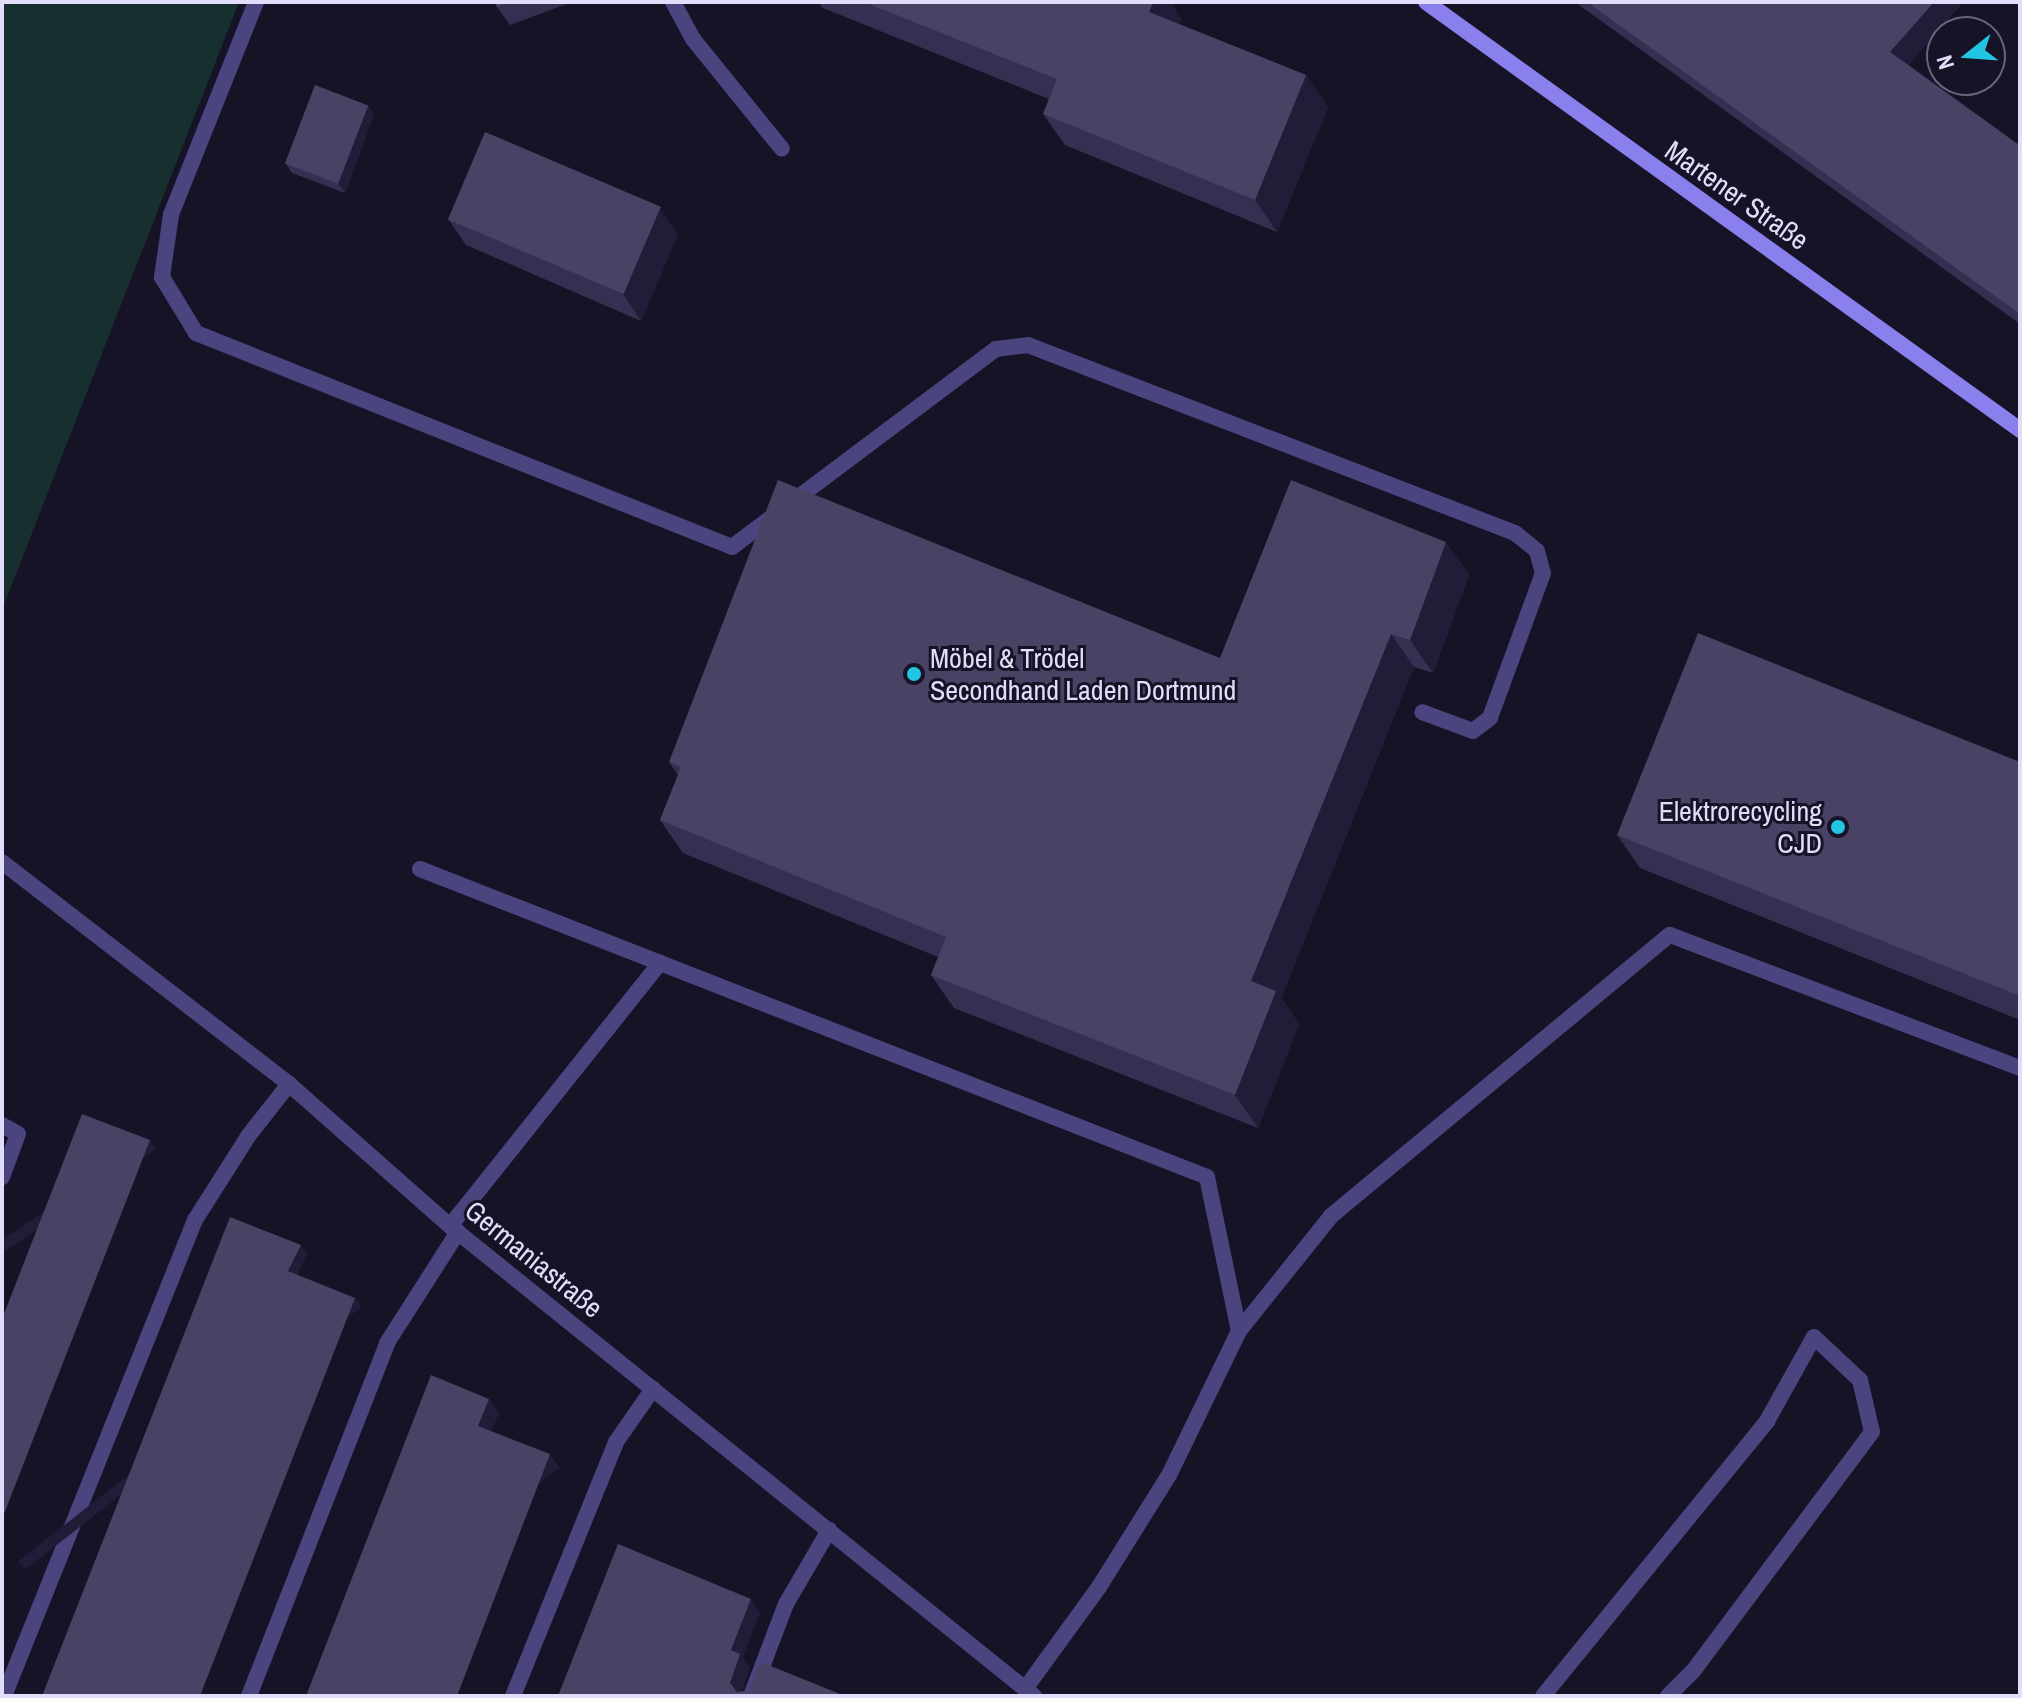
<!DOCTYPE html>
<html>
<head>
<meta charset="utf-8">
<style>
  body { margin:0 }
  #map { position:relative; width:2022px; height:1698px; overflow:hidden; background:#171326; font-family:"Archivo Narrow",sans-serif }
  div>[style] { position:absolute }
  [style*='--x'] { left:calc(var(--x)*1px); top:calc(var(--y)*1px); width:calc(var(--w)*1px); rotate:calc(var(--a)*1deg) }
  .green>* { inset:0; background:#172f2f }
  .lane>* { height:16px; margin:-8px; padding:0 8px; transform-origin:8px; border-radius:8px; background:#4a447f }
  .street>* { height:16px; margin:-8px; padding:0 8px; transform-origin:8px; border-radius:8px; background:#4a447f }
  .secondary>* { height:16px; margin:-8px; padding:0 8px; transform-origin:8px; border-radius:8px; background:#8980ee }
  .wall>* { inset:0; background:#372f52 }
  .shaded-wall>* { inset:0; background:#221c39; transform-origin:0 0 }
  .building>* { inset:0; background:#494264; transform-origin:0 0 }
  .dots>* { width:22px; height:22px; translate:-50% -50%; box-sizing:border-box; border:4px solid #171326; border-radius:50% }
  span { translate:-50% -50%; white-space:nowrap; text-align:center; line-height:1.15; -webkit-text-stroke:6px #171326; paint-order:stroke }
  .street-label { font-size:28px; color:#e2ddfa }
  .poi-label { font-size:28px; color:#e2ddfa }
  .left { translate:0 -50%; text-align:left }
  .right { translate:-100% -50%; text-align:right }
  .frame { position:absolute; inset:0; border:4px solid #e2ddfa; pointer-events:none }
  .north { position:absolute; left:1926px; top:16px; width:80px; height:80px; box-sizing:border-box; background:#171326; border:2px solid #68647b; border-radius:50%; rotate:253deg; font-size:22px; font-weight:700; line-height:32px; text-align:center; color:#e2ddfa }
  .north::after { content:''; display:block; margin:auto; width:28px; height:36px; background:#22c4e1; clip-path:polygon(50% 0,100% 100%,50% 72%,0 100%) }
</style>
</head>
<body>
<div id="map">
  <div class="green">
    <div style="clip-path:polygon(2px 2px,239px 2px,2px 610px)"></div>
  </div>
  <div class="lane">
    <div style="--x:256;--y:2;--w:229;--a:111.8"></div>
    <div style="--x:171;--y:215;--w:63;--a:98.3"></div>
    <div style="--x:162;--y:277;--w:66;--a:58.7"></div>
    <div style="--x:196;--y:333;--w:577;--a:21.76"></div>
    <div style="--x:732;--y:547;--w:330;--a:-36.9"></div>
    <div style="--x:996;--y:349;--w:32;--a:-7"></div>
    <div style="--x:1028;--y:345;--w:522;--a:21.11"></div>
    <div style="--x:1515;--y:533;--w:28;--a:39"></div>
    <div style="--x:1537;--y:551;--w:23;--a:75"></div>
    <div style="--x:1543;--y:573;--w:154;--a:110.1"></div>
    <div style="--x:1490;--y:718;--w:21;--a:143"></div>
    <div style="--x:1473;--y:731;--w:54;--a:-159.6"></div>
    <div style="--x:673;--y:2;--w:42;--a:61.6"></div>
    <div style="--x:693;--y:39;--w:141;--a:51"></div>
    <div style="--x:420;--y:869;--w:845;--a:21.37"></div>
    <div style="--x:1207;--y:1177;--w:157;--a:78.3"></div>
    <div style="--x:1239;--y:1331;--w:160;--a:115.9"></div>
    <div style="--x:1169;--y:1475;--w:132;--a:122"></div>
    <div style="--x:1099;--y:1587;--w:126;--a:126"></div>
    <div style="--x:2;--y:1125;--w:18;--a:29"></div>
    <div style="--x:18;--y:1134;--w:46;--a:110.4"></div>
    <div style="--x:450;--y:1226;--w:337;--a:-51.4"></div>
    <div style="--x:1239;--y:1331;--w:147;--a:-51.3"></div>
    <div style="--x:1331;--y:1216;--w:440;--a:-39.7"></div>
    <div style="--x:1670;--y:935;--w:374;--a:20.8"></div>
    <div style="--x:4;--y:1696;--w:513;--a:-68.14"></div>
    <div style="--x:195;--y:1220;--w:101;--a:-57.6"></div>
    <div style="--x:249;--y:1135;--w:65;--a:-51.9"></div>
    <div style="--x:249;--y:1696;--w:379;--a:-68.6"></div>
    <div style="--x:387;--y:1343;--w:132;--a:-57.4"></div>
    <div style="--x:513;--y:1696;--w:274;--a:-67.9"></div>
    <div style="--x:616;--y:1442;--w:65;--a:-55.1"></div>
    <div style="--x:751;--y:1696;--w:98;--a:-69.2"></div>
    <div style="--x:786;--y:1604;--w:86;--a:-59.8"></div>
    <div style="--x:1543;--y:1696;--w:355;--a:-50.8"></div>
    <div style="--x:1767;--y:1421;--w:96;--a:-60.8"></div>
    <div style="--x:1814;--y:1337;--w:63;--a:43.1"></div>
    <div style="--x:1860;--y:1380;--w:53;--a:77"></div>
    <div style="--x:1872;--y:1432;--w:297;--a:126.8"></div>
    <div style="--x:1694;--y:1670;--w:37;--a:135"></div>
  </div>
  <div class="street">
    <div style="--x:2;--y:862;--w:363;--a:37.7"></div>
    <div style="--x:289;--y:1084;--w:215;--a:41.4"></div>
    <div style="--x:450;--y:1226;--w:750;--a:38.83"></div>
  </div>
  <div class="secondary">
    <div style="--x:1426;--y:2;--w:732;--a:35.77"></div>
  </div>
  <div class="wall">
    <div style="clip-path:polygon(495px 2px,572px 2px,510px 25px,497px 7px)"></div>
    <div style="clip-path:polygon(818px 2px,1170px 2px,1181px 19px,1179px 24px,1306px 75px,1328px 107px,1277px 232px,1065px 145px,1043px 114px,1049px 99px,823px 8px)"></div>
    <div style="clip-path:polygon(1575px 2px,1963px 2px,1908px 65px,2019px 145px,2020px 143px,2020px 324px)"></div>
    <div style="clip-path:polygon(368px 105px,374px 114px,345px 193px,292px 173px,286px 164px)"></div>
    <div style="clip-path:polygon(448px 219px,678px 234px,641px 321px,466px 245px)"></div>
    <div style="clip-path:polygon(1446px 542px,1469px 575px,1433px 673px,1414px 667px,1281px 998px,1299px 1024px,1258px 1128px,954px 1008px,931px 975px,938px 957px,683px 853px,660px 820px,678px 775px,669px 762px,1220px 658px)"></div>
    <div style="clip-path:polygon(2020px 762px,2020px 1020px,1640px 868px,1617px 835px)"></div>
  </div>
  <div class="shaded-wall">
    <div style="clip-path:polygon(1153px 2px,1170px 2px,1181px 19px,1172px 43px,1149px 12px)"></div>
    <div style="clip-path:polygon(1934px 2px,1963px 2px,1903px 71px,1890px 52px)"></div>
    <div style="clip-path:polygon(1306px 75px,1328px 107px,1277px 232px,1255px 200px)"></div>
    <div style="clip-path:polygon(368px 105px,374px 114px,345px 193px,338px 184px)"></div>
    <div style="clip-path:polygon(660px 208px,678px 234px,641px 321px,623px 294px)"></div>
    <div style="clip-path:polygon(1446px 542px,1469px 575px,1433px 673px,1410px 640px)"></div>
    <div style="clip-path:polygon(1391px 634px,1414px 667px,1281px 998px,1299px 1024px,1258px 1128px,1235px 1095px,1251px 981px)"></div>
    <div style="left:150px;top:1140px;width:11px;height:407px;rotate:56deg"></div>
    <div style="clip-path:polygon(301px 1245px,307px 1254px,295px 1280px,288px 1271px)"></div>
    <div style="left:355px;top:1298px;width:11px;height:427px;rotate:52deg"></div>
    <div style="clip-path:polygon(489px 1399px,499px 1413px,488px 1440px,478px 1426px)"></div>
    <div style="left:550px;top:1454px;width:17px;height:259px;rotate:54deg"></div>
    <div style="clip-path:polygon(751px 1599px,760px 1613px,743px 1658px,750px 1668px,740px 1696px,730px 1683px,731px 1650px)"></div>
  </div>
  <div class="building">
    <div style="clip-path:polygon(495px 2px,510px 2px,497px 7px)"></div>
    <div style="clip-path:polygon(864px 2px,1153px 2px,1149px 12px,1306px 75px,1255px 200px,1043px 114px,1057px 79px)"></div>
    <div style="clip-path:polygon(1587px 2px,1934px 2px,1890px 52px,2019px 145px,2020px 143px,2020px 314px)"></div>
    <div style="left:315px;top:85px;width:57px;height:84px;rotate:21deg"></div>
    <div style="left:485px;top:132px;width:191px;height:95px;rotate:23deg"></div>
    <div style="clip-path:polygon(778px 480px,1220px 658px,1291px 480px,1446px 542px,1410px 640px,1391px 634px,1251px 981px,1276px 991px,1235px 1095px,931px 975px,946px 937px,660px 820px,681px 767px,669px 762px)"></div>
    <div style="clip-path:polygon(1698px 633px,2020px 762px,2020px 996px,1617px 835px)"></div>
    <div style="clip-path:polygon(82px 1114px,150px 1140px,2px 1519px,2px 1319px)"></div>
    <div style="clip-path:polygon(230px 1217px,301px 1245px,288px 1271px,355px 1298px,200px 1696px,42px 1696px)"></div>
    <div style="clip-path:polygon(431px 1375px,489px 1399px,478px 1426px,550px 1454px,457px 1696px,306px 1696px)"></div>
    <div style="clip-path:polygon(618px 1544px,751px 1599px,731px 1650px,740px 1654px,730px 1683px,737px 1692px,749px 1690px,761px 1662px,845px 1696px,558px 1696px)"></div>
  </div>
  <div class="dots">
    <div style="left:914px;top:674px;background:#22c4e1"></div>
    <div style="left:1838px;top:827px;background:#22c4e1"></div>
  </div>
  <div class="street-label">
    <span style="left:1737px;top:195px;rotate:35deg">Martener Straße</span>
    <span style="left:534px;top:1259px;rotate:39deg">Germaniastraße</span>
  </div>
  <div class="poi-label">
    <span class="left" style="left:930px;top:674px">Möbel &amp; Trödel<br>Secondhand Laden Dortmund</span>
    <span class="right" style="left:1822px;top:827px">Elektrorecycling<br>CJD</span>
  </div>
  <div class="frame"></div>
  <div class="north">N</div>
</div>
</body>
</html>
